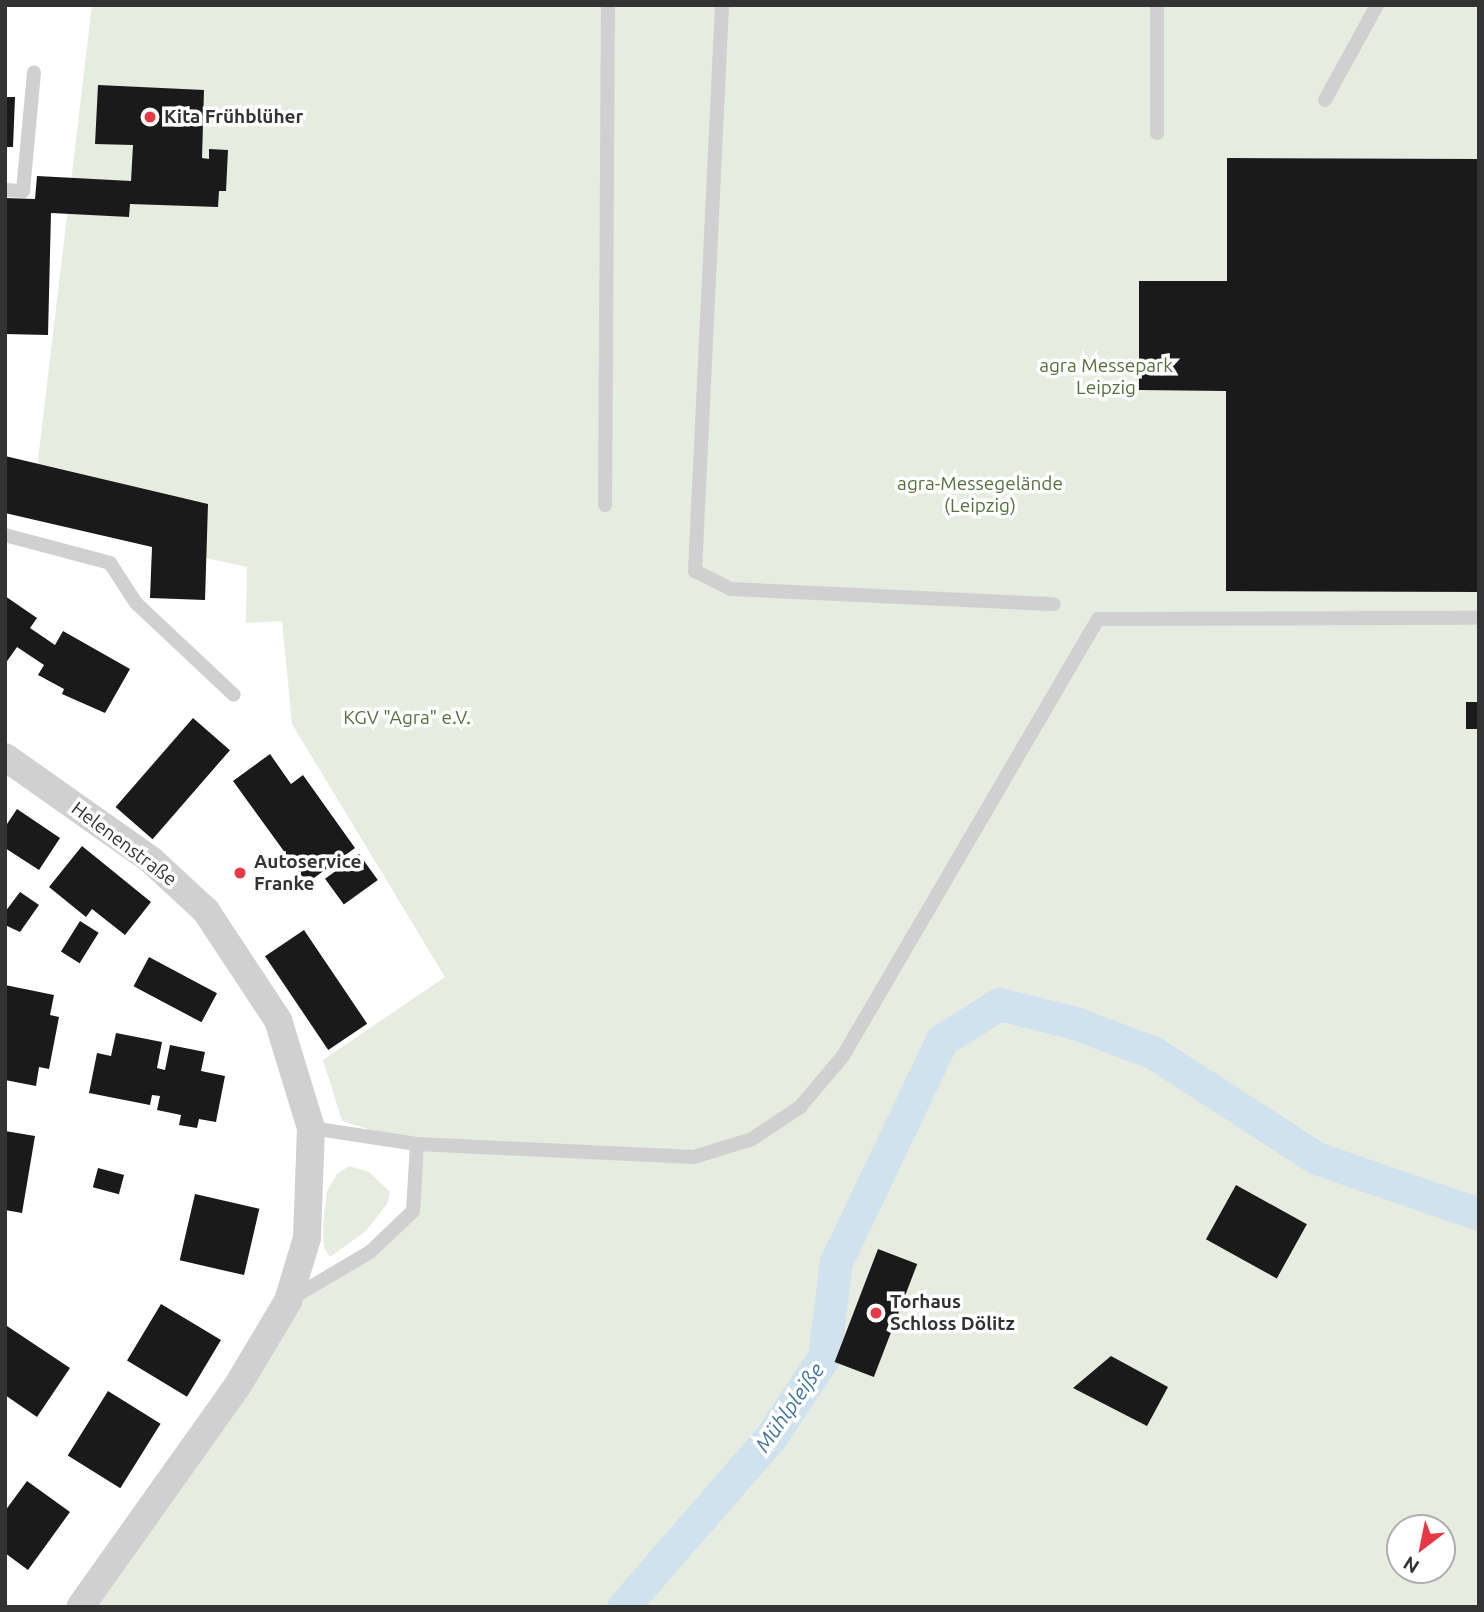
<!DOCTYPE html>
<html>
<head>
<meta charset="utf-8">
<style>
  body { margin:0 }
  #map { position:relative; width:1484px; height:1612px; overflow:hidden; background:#fff; font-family:Ubuntu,sans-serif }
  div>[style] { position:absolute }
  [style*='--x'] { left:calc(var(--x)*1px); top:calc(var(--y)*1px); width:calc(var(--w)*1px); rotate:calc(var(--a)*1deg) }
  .green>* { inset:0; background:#e6ecdf }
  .canal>* { height:33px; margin:-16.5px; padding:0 16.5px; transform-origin:16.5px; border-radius:16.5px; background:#cfe2ee }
  .building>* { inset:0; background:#1a1a1a; transform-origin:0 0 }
  .lane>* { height:14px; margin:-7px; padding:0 7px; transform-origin:7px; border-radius:7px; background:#d0d0d0 }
  .street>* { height:28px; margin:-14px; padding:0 14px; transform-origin:14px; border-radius:14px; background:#d0d0d0 }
  .dots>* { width:19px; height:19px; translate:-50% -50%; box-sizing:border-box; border:4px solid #fff; border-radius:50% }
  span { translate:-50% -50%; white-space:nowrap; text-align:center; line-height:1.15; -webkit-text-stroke:7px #fff; paint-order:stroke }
  .poi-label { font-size:19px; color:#333; font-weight:700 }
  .left { translate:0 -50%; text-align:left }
  .park-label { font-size:19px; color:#56703f }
  .street-label { font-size:19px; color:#333 }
  .water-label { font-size:21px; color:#3f7597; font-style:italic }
  .frame { position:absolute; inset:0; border:7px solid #333; pointer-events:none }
  .north { position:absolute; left:1386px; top:1514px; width:70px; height:70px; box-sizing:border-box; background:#fff; border:2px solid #adadad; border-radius:50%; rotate:212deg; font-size:19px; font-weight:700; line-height:28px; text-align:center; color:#333 }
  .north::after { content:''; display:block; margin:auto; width:24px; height:32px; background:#e63946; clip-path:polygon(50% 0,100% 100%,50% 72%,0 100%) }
</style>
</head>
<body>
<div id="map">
  <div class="green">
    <div style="clip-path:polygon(evenodd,92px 5px,1479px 5px,1479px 1607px,88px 1607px,288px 1301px,370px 1252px,413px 1211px,416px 1144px,342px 1121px,323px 1060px,445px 977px,292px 724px,282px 621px,246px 623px,247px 567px,31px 519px,92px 5px,1400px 1528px,1442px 1528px,1442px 1570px,1400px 1570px,1400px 1528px)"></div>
    <div style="clip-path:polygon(349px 1166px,369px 1172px,390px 1192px,387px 1204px,366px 1231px,330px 1257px,324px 1248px,323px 1224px,327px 1191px,337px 1174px)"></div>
  </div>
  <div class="canal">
    <div style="--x:623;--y:1607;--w:225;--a:-49"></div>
    <div style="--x:771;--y:1437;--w:96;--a:-56.5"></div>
    <div style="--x:824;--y:1357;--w:96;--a:-82.8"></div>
    <div style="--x:836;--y:1262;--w:246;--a:-64.5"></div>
    <div style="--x:942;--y:1040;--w:67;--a:-32.3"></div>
    <div style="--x:999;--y:1004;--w:78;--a:14"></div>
    <div style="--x:1075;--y:1023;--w:85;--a:20.8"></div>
    <div style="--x:1154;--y:1053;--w:193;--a:32.9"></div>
    <div style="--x:1316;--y:1158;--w:172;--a:19"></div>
  </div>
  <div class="building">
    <div style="clip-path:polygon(98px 85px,204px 90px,202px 158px,209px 159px,209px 149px,228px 150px,226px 191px,219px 191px,218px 207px,130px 204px,129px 217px,51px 213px,48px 335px,5px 334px,5px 198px,35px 199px,37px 176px,131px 181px,133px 145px,95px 144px)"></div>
    <div style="clip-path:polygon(5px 97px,15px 97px,13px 147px,5px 147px)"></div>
    <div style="clip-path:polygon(1227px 158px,1479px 159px,1479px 592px,1226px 591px,1226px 391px,1139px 390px,1139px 281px,1227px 281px)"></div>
    <div style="clip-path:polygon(5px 456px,208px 504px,205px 600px,150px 598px,152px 547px,5px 513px)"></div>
    <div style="clip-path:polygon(5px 596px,37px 618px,30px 628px,55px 645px,63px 631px,130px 669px,105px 713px,62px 694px,64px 689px,38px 675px,44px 665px,17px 647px,5px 664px)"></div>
    <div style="left:1466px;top:702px;width:13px;height:27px"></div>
    <div style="left:193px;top:718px;width:49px;height:118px;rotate:41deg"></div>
    <div style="clip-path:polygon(270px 754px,291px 784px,303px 775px,355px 848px,307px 883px,233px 781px)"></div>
    <div style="clip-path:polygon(17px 809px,60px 838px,39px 870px,5px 848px,5px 827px)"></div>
    <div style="clip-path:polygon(82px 846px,151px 902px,125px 935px,92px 909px,86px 917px,49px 887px)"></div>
    <div style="left:359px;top:854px;width:32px;height:42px;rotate:54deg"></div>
    <div style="clip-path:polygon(20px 892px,39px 905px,20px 932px,5px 925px,5px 912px)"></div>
    <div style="left:80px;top:921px;width:22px;height:36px;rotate:32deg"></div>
    <div style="left:304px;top:930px;width:113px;height:47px;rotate:56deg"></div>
    <div style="left:149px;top:957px;width:77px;height:33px;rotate:28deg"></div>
    <div style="clip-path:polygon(5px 985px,54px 995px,50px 1015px,59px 1017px,49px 1069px,39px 1067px,36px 1086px,5px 1080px)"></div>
    <div style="clip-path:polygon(116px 1033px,162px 1042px,157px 1068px,165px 1070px,170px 1045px,205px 1052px,201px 1071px,225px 1076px,216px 1122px,199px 1119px,197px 1128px,179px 1125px,181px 1115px,157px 1110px,160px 1096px,152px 1095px,150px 1105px,89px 1093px,97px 1053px,111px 1056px)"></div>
    <div style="clip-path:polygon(5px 1131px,35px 1136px,22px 1213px,5px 1210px)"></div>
    <div style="left:98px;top:1168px;width:27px;height:20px;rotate:15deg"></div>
    <div style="left:1236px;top:1185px;width:81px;height:62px;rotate:29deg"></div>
    <div style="left:195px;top:1194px;width:66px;height:68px;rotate:13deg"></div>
    <div style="left:878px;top:1249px;width:42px;height:121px;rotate:21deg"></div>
    <div style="left:161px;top:1304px;width:70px;height:66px;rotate:31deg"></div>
    <div style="clip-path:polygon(7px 1326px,70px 1368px,37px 1417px,5px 1395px)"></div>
    <div style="clip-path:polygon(1111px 1356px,1168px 1387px,1147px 1426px,1073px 1388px)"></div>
    <div style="left:108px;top:1391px;width:62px;height:76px;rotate:32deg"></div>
    <div style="clip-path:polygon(27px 1481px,70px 1512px,28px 1570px,5px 1553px,5px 1511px)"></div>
  </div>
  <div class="lane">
    <div style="--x:722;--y:5;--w:567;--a:92.73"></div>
    <div style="--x:695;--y:571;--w:40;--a:26.6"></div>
    <div style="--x:731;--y:589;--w:323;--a:2.7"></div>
    <div style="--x:1325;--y:100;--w:108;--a:-61.3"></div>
    <div style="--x:1157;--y:133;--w:128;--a:-90"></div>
    <div style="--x:5;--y:190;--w:18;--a:3"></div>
    <div style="--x:23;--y:191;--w:119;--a:-84.7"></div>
    <div style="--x:605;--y:505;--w:500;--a:-89.66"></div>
    <div style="--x:5;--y:535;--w:109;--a:14.9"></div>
    <div style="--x:110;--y:563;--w:48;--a:57"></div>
    <div style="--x:136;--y:603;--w:134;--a:43.2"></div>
    <div style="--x:311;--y:1128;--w:107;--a:8.6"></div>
    <div style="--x:417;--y:1144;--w:277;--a:2.7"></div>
    <div style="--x:694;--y:1157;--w:61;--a:-17.2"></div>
    <div style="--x:752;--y:1139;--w:58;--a:-33.7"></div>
    <div style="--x:800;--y:1107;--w:67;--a:-49.9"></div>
    <div style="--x:843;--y:1056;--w:506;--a:-59.74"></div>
    <div style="--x:1098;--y:619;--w:381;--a:-0.2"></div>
    <div style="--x:292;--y:1298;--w:91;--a:-30.5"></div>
    <div style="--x:370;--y:1252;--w:59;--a:-43.6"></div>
    <div style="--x:413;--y:1211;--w:67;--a:-86.6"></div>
  </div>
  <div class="street">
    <div style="--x:5;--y:757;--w:179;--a:35.2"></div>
    <div style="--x:151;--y:860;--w:75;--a:42.8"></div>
    <div style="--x:206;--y:911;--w:131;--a:56.6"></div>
    <div style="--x:278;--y:1020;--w:113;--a:73"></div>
    <div style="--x:311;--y:1128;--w:110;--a:92.1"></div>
    <div style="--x:307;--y:1238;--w:66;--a:106.8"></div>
    <div style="--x:288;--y:1301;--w:98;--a:120.8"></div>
    <div style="--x:238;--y:1385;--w:272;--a:125.4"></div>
  </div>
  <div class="dots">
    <div style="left:150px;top:117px;background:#e63946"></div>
    <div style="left:240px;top:873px;background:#e63946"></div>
    <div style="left:876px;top:1313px;background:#e63946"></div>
  </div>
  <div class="poi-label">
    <span class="left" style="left:164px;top:117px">Kita Frühblüher</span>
    <span class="left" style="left:254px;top:873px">Autoservice<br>Franke</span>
    <span class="left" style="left:890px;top:1313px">Torhaus<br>Schloss Dölitz</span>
  </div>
  <div class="park-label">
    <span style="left:1106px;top:377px">agra Messepark<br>Leipzig</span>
    <span style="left:980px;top:495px">agra-Messegelände<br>(Leipzig)</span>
    <span style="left:407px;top:718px">KGV "Agra" e.V.</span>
  </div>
  <div class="street-label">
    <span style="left:124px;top:844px;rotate:37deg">Helenenstraße</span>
  </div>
  <div class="water-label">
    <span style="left:789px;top:1407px;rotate:-55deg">Mühlpleiße</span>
  </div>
  <div class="frame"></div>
  <div class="north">N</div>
</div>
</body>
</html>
